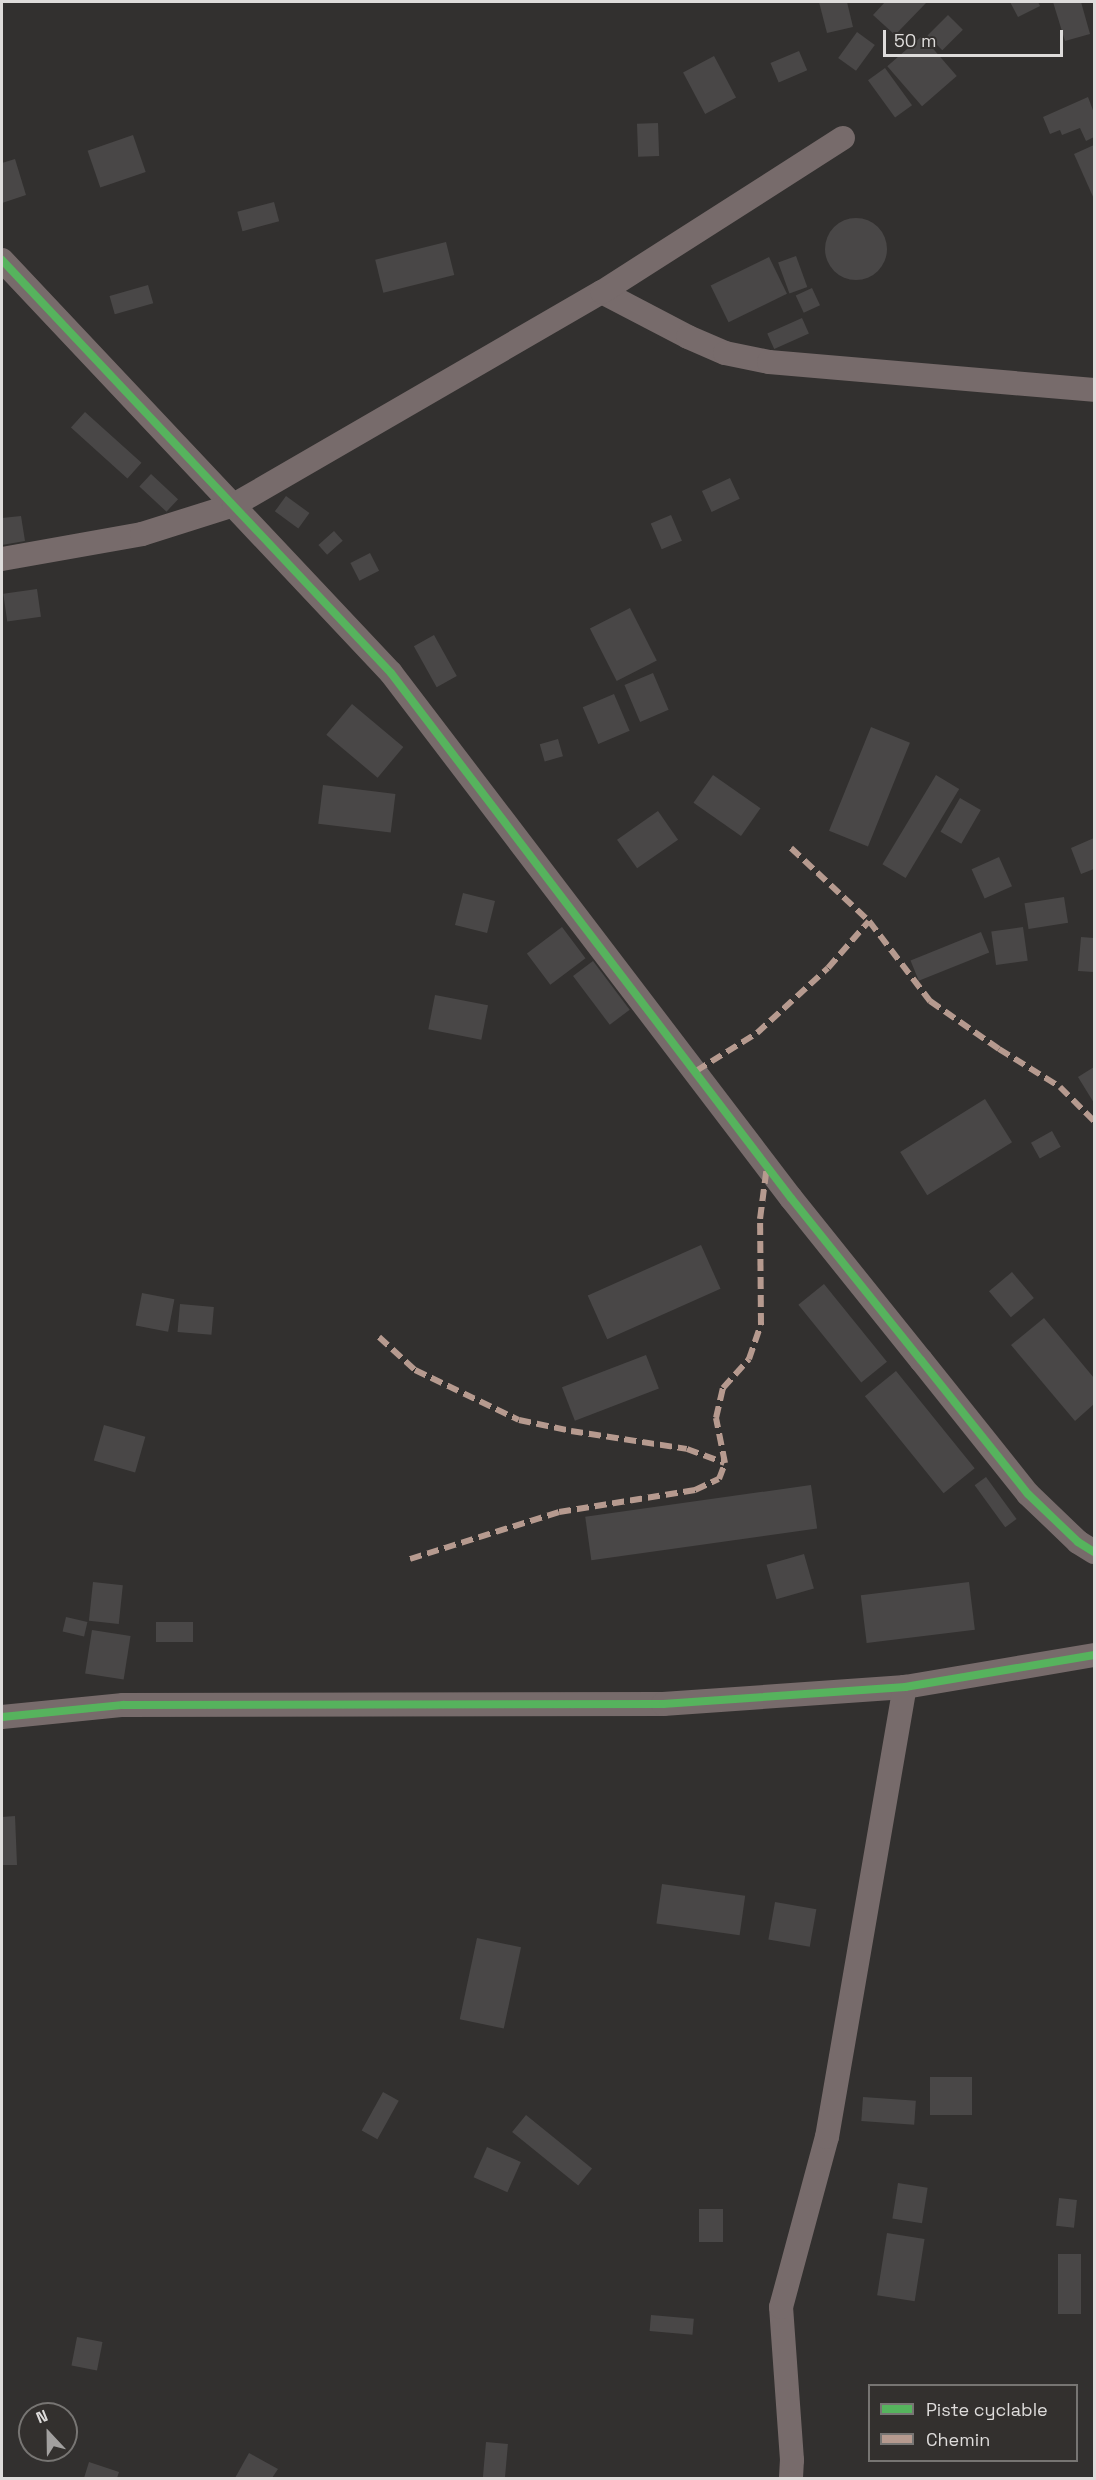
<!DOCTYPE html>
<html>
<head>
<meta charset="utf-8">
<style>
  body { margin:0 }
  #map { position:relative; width:1096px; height:2480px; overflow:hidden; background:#32302f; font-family:"Space Grotesk",sans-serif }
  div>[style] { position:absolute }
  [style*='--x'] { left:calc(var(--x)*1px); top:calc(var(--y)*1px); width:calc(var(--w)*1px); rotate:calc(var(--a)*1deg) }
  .building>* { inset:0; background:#494747; transform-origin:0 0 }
  .round { border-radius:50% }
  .minor>* { height:24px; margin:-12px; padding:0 12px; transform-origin:12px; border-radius:12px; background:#776b6b }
  .quiet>* { height:6px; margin-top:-3px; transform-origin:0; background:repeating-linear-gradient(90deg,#b69a8f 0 12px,transparent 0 18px) }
  .cycleway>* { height:8px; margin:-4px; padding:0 4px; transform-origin:4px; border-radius:4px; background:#56b35d }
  span { translate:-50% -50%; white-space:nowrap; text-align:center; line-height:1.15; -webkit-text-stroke:4.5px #33302e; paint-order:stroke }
  .frame { position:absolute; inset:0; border:3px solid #dedcdb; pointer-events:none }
  .legend { position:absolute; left:868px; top:2384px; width:210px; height:78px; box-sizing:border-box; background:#33302e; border:2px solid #777573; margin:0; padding:8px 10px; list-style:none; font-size:18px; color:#dedcdb }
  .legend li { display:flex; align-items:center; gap:12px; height:30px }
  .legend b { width:30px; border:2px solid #777573 }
  .north { position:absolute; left:18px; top:2402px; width:60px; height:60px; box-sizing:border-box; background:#33302e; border:2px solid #777573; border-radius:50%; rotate:338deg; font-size:16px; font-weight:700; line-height:24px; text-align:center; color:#dedcdb }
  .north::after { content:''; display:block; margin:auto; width:21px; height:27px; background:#a2a09f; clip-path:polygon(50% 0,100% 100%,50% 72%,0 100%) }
  .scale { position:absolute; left:883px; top:30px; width:180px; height:27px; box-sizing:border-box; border:3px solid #dedcdb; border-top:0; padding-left:8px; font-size:18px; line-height:21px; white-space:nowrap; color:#dedcdb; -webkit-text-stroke:4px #33302e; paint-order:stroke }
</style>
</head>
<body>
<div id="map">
  <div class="building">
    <div style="clip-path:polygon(819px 2px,847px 2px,853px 27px,827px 33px)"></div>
    <div style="clip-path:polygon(885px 2px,927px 2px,895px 35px,873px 15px)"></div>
    <div style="clip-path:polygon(1010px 2px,1038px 2px,1040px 6px,1018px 17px)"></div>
    <div style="clip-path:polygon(1053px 2px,1081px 2px,1090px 34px,1065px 41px)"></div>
    <div style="left:948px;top:15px;width:21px;height:29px;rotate:45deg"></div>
    <div style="left:857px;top:32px;width:22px;height:32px;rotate:36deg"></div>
    <div style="left:922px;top:36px;width:53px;height:46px;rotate:49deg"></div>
    <div style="left:799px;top:51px;width:21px;height:31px;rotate:67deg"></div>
    <div style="left:714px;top:56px;width:47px;height:35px;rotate:62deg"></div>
    <div style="left:885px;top:68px;width:46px;height:21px;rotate:54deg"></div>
    <div style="clip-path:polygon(1088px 97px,1094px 113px,1094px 137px,1086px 141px,1080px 128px,1062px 135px,1060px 130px,1050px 134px,1043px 117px)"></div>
    <div style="left:658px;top:123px;width:33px;height:21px;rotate:88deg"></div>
    <div style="left:133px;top:135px;width:39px;height:48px;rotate:71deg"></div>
    <div style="clip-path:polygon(1094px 145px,1094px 199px,1074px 154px)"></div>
    <div style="clip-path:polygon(15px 159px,26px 195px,2px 203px,2px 163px)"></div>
    <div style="left:274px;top:202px;width:20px;height:38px;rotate:75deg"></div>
    <div class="round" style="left:825px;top:218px;width:62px;height:62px"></div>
    <div style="left:446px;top:242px;width:34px;height:73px;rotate:76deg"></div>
    <div style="left:796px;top:256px;width:33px;height:19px;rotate:70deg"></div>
    <div style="left:769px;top:257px;width:41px;height:65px;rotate:64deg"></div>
    <div style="left:148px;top:285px;width:19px;height:40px;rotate:74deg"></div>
    <div style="left:812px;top:288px;width:19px;height:18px;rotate:65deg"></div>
    <div style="left:802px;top:318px;width:17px;height:38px;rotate:66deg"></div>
    <div style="left:85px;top:412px;width:76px;height:21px;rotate:42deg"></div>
    <div style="left:151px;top:474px;width:37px;height:17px;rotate:43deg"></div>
    <div style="left:730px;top:478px;width:23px;height:31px;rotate:65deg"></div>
    <div style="left:286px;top:496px;width:29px;height:19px;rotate:36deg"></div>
    <div style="left:671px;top:515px;width:28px;height:22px;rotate:67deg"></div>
    <div style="clip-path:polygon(21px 516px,25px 541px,2px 545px,2px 518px)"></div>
    <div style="left:334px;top:531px;width:13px;height:21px;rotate:48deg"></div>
    <div style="left:370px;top:553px;width:20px;height:22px;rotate:63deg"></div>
    <div style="left:37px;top:589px;width:28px;height:34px;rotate:82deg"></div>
    <div style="left:630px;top:608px;width:59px;height:45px;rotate:63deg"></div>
    <div style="left:434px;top:635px;width:47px;height:23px;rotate:61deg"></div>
    <div style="left:653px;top:673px;width:40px;height:31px;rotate:67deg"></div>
    <div style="left:614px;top:694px;width:40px;height:34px;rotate:67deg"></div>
    <div style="left:352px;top:704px;width:67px;height:40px;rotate:40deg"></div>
    <div style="left:871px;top:727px;width:42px;height:112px;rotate:22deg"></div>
    <div style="left:558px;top:739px;width:18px;height:19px;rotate:74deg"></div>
    <div style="left:713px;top:775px;width:58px;height:34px;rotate:35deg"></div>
    <div style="left:936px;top:775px;width:27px;height:104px;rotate:31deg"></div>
    <div style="left:323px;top:785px;width:73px;height:39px;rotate:7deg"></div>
    <div style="left:960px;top:798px;width:24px;height:39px;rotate:30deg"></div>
    <div style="left:658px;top:811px;width:35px;height:50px;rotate:55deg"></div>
    <div style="clip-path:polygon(1094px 838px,1094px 869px,1081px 874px,1071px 848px)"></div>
    <div style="left:999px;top:857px;width:32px;height:30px;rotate:66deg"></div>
    <div style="left:463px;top:893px;width:33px;height:33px;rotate:14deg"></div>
    <div style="left:1064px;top:897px;width:26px;height:40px;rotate:81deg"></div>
    <div style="left:562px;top:927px;width:39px;height:44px;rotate:53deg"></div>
    <div style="left:1023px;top:927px;width:34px;height:32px;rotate:82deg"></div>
    <div style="left:981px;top:932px;width:22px;height:76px;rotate:68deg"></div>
    <div style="clip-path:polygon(1081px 937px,1094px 938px,1094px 972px,1078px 971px)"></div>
    <div style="left:593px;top:961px;width:61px;height:25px;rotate:53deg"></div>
    <div style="left:435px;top:995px;width:54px;height:35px;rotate:11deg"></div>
    <div style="clip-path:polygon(1094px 1067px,1094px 1103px,1078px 1077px)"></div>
    <div style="left:985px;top:1099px;width:51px;height:100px;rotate:58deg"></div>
    <div style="left:1052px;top:1131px;width:18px;height:24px;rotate:61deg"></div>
    <div style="left:701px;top:1245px;width:48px;height:124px;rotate:66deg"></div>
    <div style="left:1012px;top:1272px;width:34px;height:30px;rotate:50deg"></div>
    <div style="left:824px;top:1284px;width:100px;height:33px;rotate:51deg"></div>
    <div style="left:142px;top:1293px;width:33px;height:33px;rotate:11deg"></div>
    <div style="left:180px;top:1304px;width:34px;height:28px;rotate:5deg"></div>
    <div style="clip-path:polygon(1044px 1318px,1094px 1378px,1094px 1404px,1075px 1421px,1011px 1345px)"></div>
    <div style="left:646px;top:1355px;width:36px;height:90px;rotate:69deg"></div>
    <div style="left:896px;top:1371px;width:125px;height:40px;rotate:51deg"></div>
    <div style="left:104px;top:1425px;width:43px;height:37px;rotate:16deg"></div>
    <div style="left:986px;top:1477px;width:52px;height:14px;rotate:54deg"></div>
    <div style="left:811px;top:1485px;width:44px;height:228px;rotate:82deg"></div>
    <div style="left:804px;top:1554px;width:36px;height:39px;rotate:74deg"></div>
    <div style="left:93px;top:1582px;width:30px;height:39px;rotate:6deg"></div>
    <div style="left:969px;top:1582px;width:48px;height:109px;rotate:83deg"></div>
    <div style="left:66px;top:1617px;width:22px;height:15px;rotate:13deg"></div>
    <div style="left:193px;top:1622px;width:20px;height:37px;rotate:90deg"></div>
    <div style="left:92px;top:1630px;width:39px;height:44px;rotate:9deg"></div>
    <div style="clip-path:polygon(15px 1816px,17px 1865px,2px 1865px,2px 1817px)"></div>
    <div style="left:662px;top:1884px;width:84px;height:40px;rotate:8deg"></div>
    <div style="left:775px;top:1902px;width:42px;height:38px;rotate:10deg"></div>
    <div style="left:477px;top:1938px;width:45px;height:83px;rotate:12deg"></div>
    <div style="left:930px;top:2077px;width:42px;height:38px"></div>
    <div style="left:383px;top:2092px;width:18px;height:44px;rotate:29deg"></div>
    <div style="left:863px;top:2097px;width:53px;height:24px;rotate:4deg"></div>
    <div style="left:526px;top:2115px;width:85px;height:22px;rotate:39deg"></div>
    <div style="left:487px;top:2147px;width:37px;height:33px;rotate:24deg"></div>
    <div style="left:898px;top:2183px;width:30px;height:36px;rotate:9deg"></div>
    <div style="left:1059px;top:2198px;width:18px;height:28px;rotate:6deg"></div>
    <div style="left:699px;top:2209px;width:24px;height:33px"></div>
    <div style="left:887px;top:2233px;width:38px;height:63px;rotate:9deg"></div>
    <div style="left:1058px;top:2254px;width:23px;height:60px"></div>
    <div style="left:651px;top:2315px;width:43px;height:16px;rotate:5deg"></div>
    <div style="left:77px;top:2337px;width:26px;height:29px;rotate:11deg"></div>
    <div style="left:486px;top:2442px;width:22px;height:36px;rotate:5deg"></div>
    <div style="clip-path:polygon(249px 2453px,278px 2469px,272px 2478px,235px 2478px)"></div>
    <div style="clip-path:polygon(89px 2462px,119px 2472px,117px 2478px,84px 2478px)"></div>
  </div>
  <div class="minor">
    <div style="--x:2;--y:260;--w:567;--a:46.71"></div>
    <div style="--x:391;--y:673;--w:660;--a:52.7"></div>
    <div style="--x:791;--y:1198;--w:208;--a:51.3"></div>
    <div style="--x:921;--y:1360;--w:171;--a:51.4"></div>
    <div style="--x:1028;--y:1494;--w:69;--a:43.8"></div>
    <div style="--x:1078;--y:1542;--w:19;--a:32"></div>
    <div style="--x:602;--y:292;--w:97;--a:27.6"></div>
    <div style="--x:688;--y:337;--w:40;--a:23.4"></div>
    <div style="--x:725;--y:353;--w:45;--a:11.6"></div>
    <div style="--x:769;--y:362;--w:326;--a:4.9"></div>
    <div style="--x:2;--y:559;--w:142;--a:-10.1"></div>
    <div style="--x:142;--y:534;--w:96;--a:-17.5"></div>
    <div style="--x:234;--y:505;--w:425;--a:-30.1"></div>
    <div style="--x:602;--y:292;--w:286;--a:-32.6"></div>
    <div style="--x:2;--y:1717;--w:122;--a:-5.7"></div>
    <div style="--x:123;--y:1705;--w:540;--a:-0.11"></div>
    <div style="--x:663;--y:1704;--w:243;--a:-4"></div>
    <div style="--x:905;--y:1687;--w:192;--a:-9.6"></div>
    <div style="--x:791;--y:2478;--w:18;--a:-87"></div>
    <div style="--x:792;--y:2460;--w:153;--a:-94.1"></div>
    <div style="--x:781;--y:2307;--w:176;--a:-74.9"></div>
    <div style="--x:827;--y:2137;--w:457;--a:-80.2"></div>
  </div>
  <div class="quiet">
    <div style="--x:791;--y:848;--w:107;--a:43.1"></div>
    <div style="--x:869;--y:921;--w:101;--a:52.7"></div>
    <div style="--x:930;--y:1001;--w:84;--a:34.8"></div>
    <div style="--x:999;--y:1049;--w:72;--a:31.9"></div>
    <div style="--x:1060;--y:1087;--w:48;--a:45"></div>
    <div style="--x:696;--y:1071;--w:72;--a:-31.9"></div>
    <div style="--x:757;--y:1033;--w:96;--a:-42.5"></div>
    <div style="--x:828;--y:968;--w:62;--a:-48.9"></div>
    <div style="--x:379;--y:1337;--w:49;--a:42.5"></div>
    <div style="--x:415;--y:1370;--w:115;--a:25.7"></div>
    <div style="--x:519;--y:1420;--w:53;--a:11.9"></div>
    <div style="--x:571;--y:1431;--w:117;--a:8.8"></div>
    <div style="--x:687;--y:1449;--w:40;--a:20.2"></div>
    <div style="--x:410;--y:1559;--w:156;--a:-17.5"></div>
    <div style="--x:559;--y:1512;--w:138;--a:-9.2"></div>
    <div style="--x:695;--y:1490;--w:26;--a:-25"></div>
    <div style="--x:719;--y:1479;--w:17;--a:-69"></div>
    <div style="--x:725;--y:1463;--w:46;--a:-101.3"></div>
    <div style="--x:716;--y:1418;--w:31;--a:-77"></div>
    <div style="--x:723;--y:1388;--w:39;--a:-48"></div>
    <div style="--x:749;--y:1359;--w:36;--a:-71"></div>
    <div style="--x:761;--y:1325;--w:106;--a:-90.5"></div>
    <div style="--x:760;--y:1219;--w:53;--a:-82.5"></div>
  </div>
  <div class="cycleway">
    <div style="--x:2;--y:260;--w:567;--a:46.71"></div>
    <div style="--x:391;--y:673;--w:660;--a:52.7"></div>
    <div style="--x:791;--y:1198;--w:208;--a:51.3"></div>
    <div style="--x:921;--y:1360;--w:171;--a:51.4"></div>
    <div style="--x:1028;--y:1494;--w:69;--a:43.8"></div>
    <div style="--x:1078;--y:1542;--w:19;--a:32"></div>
    <div style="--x:2;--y:1717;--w:122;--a:-5.7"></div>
    <div style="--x:123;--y:1705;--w:540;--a:-0.11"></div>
    <div style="--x:663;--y:1704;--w:243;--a:-4"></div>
    <div style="--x:905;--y:1687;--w:192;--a:-9.6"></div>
  </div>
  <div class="frame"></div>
  <ul class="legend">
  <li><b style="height:8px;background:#56b35d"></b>Piste cyclable</li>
  <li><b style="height:8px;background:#b69a8f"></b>Chemin</li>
  </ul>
  <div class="north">N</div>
  <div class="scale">50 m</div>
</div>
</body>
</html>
